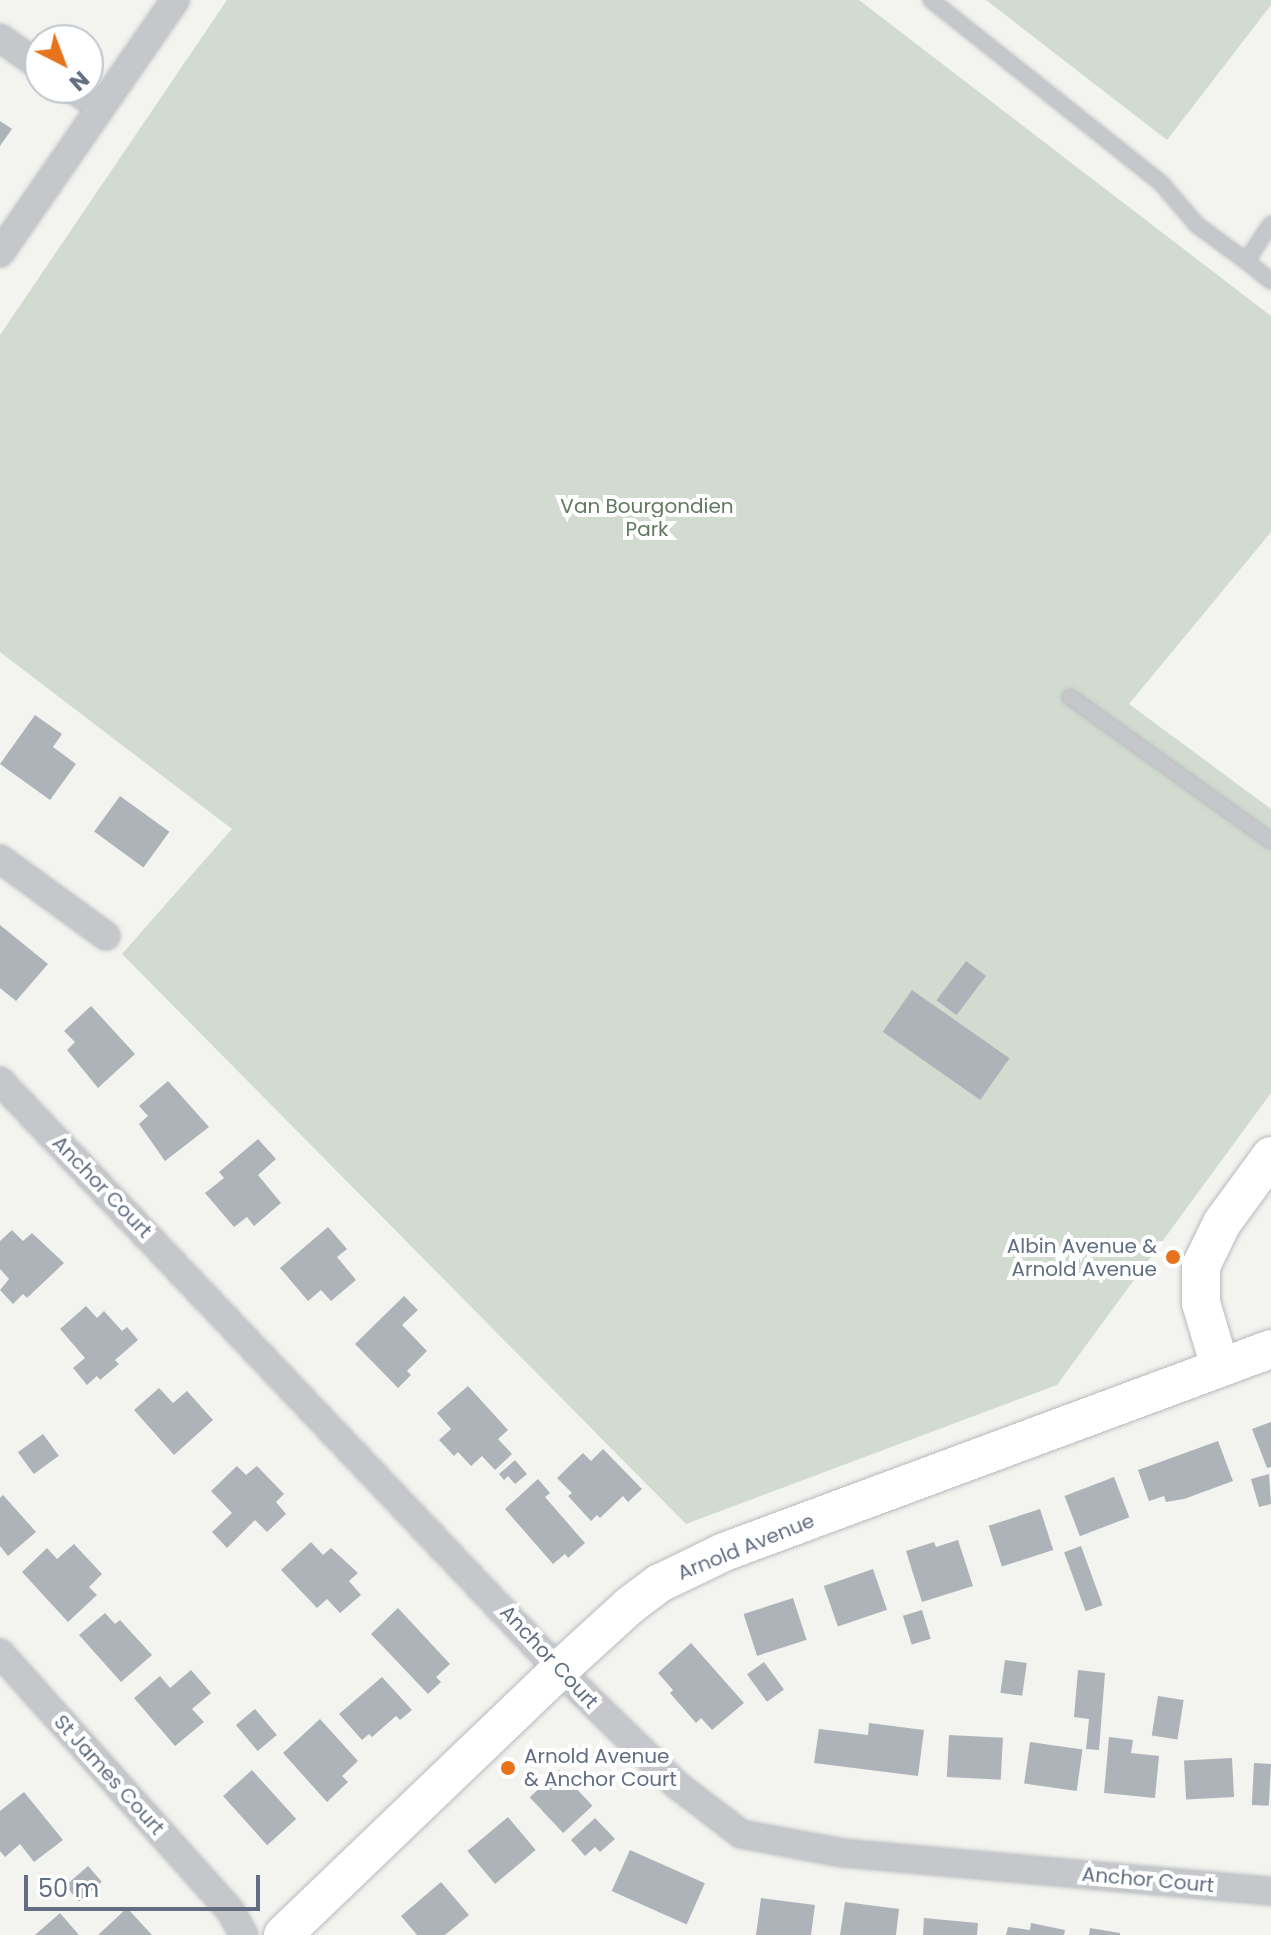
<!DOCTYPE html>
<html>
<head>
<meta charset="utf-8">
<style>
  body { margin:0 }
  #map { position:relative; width:1271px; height:1935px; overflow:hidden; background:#f3f4ef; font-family:Poppins,sans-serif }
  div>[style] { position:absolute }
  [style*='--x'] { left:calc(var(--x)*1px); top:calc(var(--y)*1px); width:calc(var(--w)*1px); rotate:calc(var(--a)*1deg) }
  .green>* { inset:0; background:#d2dbd0 }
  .building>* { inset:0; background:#aeb3b9; transform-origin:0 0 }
  .roads { filter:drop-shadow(0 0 2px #b7babf) drop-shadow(0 0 2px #b7babf) }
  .lane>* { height:14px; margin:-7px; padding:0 7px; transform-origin:7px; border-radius:7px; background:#c5c7cb }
  .street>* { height:26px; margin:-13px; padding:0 13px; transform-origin:13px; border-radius:13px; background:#c5c7cb }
  .secondary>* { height:38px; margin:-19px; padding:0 19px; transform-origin:19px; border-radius:19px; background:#fff }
  .dots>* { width:22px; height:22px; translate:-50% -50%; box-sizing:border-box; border:4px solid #fff; border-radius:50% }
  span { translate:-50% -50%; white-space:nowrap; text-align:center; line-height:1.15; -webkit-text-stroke:8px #fff; paint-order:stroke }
  .park-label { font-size:20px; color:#617861 }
  .street-label { font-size:20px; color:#626d81 }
  .poi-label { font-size:20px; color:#626d81 }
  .right { translate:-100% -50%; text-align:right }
  .left { translate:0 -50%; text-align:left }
  .north { position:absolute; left:24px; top:24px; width:80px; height:80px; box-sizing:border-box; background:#fff; border:2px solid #c0c5cd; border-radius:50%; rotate:138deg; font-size:22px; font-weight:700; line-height:32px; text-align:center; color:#626d81 }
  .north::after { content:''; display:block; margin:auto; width:28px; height:36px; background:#e7731c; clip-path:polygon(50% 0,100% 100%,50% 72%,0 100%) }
  .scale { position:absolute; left:24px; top:1875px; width:236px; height:36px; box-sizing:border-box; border:4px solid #626d81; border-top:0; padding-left:10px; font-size:24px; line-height:28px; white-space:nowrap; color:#626d81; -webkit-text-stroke:6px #fff; paint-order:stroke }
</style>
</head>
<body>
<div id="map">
  <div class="green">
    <div style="clip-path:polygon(227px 0,859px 0,1271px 316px,1271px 532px,1129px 704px,1271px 809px,1271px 1093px,1057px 1385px,686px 1524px,122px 954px,232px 829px,0 652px,0 335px)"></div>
    <div style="clip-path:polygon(986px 0,1271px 0,1271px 5px,1167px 140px)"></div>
  </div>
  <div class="building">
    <div style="clip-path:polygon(0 121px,12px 129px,0 146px)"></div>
    <div style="clip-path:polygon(35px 715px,62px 734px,53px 747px,76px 764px,50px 800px,0 764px)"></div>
    <div style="left:120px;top:796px;width:61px;height:44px;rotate:36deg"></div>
    <div style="clip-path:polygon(0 925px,48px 964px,16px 1001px,0 988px)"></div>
    <div style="left:966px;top:961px;width:25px;height:49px;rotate:37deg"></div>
    <div style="left:912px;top:990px;width:119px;height:51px;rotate:35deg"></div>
    <div style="clip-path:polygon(91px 1006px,135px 1054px,98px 1088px,67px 1050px,75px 1042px,64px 1031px)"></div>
    <div style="clip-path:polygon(168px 1081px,209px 1127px,165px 1161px,139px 1124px,148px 1116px,139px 1106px)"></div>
    <div style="clip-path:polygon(258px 1139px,276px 1159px,258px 1175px,281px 1203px,254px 1226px,247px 1217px,234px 1227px,205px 1193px,224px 1178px,219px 1172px)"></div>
    <div style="clip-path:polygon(328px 1227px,347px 1249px,337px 1257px,356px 1280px,331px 1301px,321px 1290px,308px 1301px,280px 1268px)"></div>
    <div style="clip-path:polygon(12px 1230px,23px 1241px,32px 1233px,64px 1263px,27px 1298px,23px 1294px,13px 1304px,0 1290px,9px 1279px,0 1269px,0 1241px)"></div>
    <div style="clip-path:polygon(404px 1296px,418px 1310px,402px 1325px,427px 1351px,407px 1371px,411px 1375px,398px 1388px,355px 1344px)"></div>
    <div style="clip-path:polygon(86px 1306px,97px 1318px,104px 1311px,122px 1331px,127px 1327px,138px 1340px,115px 1360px,119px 1364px,100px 1380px,97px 1376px,87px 1385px,73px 1368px,85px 1358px,60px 1329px)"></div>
    <div style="clip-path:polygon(468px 1386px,508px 1430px,498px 1439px,512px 1454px,495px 1470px,482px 1456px,471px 1466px,458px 1452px,454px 1456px,439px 1440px,451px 1429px,437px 1413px)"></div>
    <div style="clip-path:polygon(159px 1388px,173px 1403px,187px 1391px,213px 1420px,174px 1455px,134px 1410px)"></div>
    <div style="clip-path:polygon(1271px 1422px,1271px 1467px,1267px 1468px,1252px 1429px)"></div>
    <div style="left:43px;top:1434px;width:27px;height:31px;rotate:54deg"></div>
    <div style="clip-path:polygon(1218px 1441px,1233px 1481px,1184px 1499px,1166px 1502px,1164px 1496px,1149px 1501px,1138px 1470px)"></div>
    <div style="clip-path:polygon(603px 1449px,642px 1489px,628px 1502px,623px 1496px,600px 1518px,597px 1515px,591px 1521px,568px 1496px,572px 1493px,557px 1478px,583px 1453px,591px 1461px)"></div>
    <div style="clip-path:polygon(515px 1460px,527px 1474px,515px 1484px,508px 1476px,504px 1480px,499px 1474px)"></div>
    <div style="clip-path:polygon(237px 1466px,246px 1475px,257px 1466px,284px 1494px,276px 1502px,286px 1514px,267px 1532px,255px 1520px,227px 1548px,212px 1532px,232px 1513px,211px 1491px)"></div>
    <div style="clip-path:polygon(1269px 1474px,1271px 1504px,1259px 1507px,1251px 1479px)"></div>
    <div style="left:1114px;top:1477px;width:43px;height:53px;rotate:69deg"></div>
    <div style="clip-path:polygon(538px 1479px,550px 1493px,545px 1497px,585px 1543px,568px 1558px,565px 1554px,553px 1564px,505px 1509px)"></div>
    <div style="clip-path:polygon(3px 1495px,36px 1532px,8px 1556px,0 1546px,0 1498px)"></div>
    <div style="left:1040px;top:1509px;width:43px;height:54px;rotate:72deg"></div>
    <div style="clip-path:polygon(958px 1540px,973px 1586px,922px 1602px,906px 1551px,934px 1542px,936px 1547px)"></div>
    <div style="clip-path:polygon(311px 1542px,323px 1555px,331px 1548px,358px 1573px,349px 1581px,361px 1595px,340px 1613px,327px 1599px,317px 1608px,281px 1570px)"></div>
    <div style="clip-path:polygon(74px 1544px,102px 1574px,89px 1587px,97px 1595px,68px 1622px,22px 1572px,47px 1548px,57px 1559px)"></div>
    <div style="left:1081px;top:1546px;width:63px;height:18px;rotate:70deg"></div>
    <div style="left:873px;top:1569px;width:43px;height:52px;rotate:71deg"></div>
    <div style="left:793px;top:1598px;width:44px;height:52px;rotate:72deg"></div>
    <div style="clip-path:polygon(398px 1608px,450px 1664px,436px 1677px,441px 1682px,428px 1694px,371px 1634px)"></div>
    <div style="left:922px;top:1610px;width:30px;height:20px;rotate:73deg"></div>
    <div style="clip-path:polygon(105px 1613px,115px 1624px,120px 1620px,152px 1655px,121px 1682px,79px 1635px)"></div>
    <div style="clip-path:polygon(691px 1643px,744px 1703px,712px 1730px,701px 1718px,696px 1723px,670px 1693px,673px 1690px,658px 1673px)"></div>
    <div style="left:1005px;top:1660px;width:22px;height:33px;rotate:8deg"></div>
    <div style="left:764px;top:1662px;width:34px;height:21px;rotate:54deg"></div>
    <div style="clip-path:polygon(191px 1670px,211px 1693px,192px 1709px,204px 1722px,175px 1746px,134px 1698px,160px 1676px,170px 1688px)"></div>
    <div style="clip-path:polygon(1078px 1670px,1105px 1673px,1099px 1750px,1086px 1749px,1089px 1719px,1074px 1717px)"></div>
    <div style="clip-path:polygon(382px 1677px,412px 1710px,400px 1720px,396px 1716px,372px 1737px,369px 1734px,362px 1740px,339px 1714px)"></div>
    <div style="left:1158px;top:1696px;width:26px;height:40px;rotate:9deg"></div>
    <div style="left:255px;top:1709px;width:34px;height:25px;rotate:50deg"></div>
    <div style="clip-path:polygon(320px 1719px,358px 1761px,342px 1776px,348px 1782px,327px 1802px,283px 1753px)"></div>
    <div style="clip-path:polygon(869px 1723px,924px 1730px,918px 1776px,814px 1763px,819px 1729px,868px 1735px)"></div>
    <div style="left:949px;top:1735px;width:54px;height:42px;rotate:3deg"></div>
    <div style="clip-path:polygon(1109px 1737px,1133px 1740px,1131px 1753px,1159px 1756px,1155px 1798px,1104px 1793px)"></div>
    <div style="left:1030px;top:1742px;width:53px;height:42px;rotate:8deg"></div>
    <div style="left:1232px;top:1758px;width:39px;height:48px;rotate:87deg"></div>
    <div style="left:1254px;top:1763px;width:17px;height:42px;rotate:3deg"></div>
    <div style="left:252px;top:1770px;width:66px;height:39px;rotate:48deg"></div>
    <div style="left:559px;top:1770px;width:49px;height:40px;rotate:47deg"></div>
    <div style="clip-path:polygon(24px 1792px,63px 1840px,34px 1862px,20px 1844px,5px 1857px,0 1851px,0 1811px)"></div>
    <div style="left:508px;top:1817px;width:43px;height:53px;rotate:50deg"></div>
    <div style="clip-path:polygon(595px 1818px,615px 1839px,600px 1852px,595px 1847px,585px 1856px,571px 1840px)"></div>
    <div style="left:630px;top:1850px;width:82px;height:45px;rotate:24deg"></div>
    <div style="left:88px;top:1866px;width:21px;height:30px;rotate:49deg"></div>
    <div style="clip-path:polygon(441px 1882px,469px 1915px,445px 1935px,417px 1935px,401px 1916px)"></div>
    <div style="clip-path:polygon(761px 1898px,815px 1905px,811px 1935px,756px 1935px)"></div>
    <div style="clip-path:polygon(845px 1902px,899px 1909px,896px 1935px,840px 1935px)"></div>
    <div style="clip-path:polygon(127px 1908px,152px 1935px,98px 1935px)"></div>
    <div style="clip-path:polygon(60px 1913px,79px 1935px,35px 1935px)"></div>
    <div style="clip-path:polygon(924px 1918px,978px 1923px,977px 1935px,923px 1935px)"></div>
    <div style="clip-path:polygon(1031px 1923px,1065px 1930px,1064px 1935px,1006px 1935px,1008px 1927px,1030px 1930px)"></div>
    <div style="clip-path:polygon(1090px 1928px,1120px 1933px,1120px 1935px,1089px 1935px)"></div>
  </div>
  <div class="roads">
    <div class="lane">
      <div style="--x:931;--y:0;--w:294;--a:38.5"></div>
      <div style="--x:1161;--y:183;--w:55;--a:49.4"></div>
      <div style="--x:1197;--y:225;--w:61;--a:36.3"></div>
      <div style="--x:1271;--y:224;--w:45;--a:124"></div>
      <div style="--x:1246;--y:261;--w:32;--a:39"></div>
      <div style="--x:1070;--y:697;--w:247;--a:35.6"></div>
    </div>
    <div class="street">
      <div style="--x:0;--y:38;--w:49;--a:35"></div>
      <div style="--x:72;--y:88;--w:34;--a:34"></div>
      <div style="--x:0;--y:253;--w:308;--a:-55.3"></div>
      <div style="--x:0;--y:859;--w:131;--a:36"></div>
      <div style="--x:0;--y:1081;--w:812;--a:46.5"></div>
      <div style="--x:559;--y:1670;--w:165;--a:44.3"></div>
      <div style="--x:677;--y:1785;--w:81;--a:37.4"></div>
      <div style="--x:741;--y:1834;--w:104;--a:10.6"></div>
      <div style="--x:843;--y:1853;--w:430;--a:5.1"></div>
      <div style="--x:0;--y:1653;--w:345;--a:48.2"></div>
      <div style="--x:230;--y:1910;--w:29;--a:61"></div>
    </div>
    <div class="secondary">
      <div style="--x:1220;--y:1367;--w:67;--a:-106.5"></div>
      <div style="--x:1201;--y:1303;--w:37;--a:-90"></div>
      <div style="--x:1201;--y:1266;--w:48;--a:-64"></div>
      <div style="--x:1222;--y:1223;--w:83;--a:-53.8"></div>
      <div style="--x:283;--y:1935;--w:383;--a:-43.8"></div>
      <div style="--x:559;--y:1670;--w:95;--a:-42.4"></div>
      <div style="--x:629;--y:1606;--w:39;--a:-37"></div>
      <div style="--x:660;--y:1583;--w:71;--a:-25.8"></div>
      <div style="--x:724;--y:1552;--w:583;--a:-20.36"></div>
    </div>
  </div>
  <div class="dots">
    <div style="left:1173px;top:1257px;background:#e7731c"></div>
    <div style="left:508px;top:1768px;background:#e7731c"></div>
  </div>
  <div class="park-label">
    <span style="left:647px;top:518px">Van Bourgondien<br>Park</span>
  </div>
  <div class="street-label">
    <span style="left:102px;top:1187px;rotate:46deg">Anchor Court</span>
    <span style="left:746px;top:1547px;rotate:-22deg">Arnold Avenue</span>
    <span style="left:549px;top:1657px;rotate:47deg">Anchor Court</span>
    <span style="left:109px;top:1775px;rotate:48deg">St James Court</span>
    <span style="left:1148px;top:1880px;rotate:5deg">Anchor Court</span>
  </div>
  <div class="poi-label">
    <span class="right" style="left:1157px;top:1258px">Albin Avenue &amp;<br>Arnold Avenue</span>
    <span class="left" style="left:524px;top:1768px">Arnold Avenue<br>&amp; Anchor Court</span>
  </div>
  <div class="north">N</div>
  <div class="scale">50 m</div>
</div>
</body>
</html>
